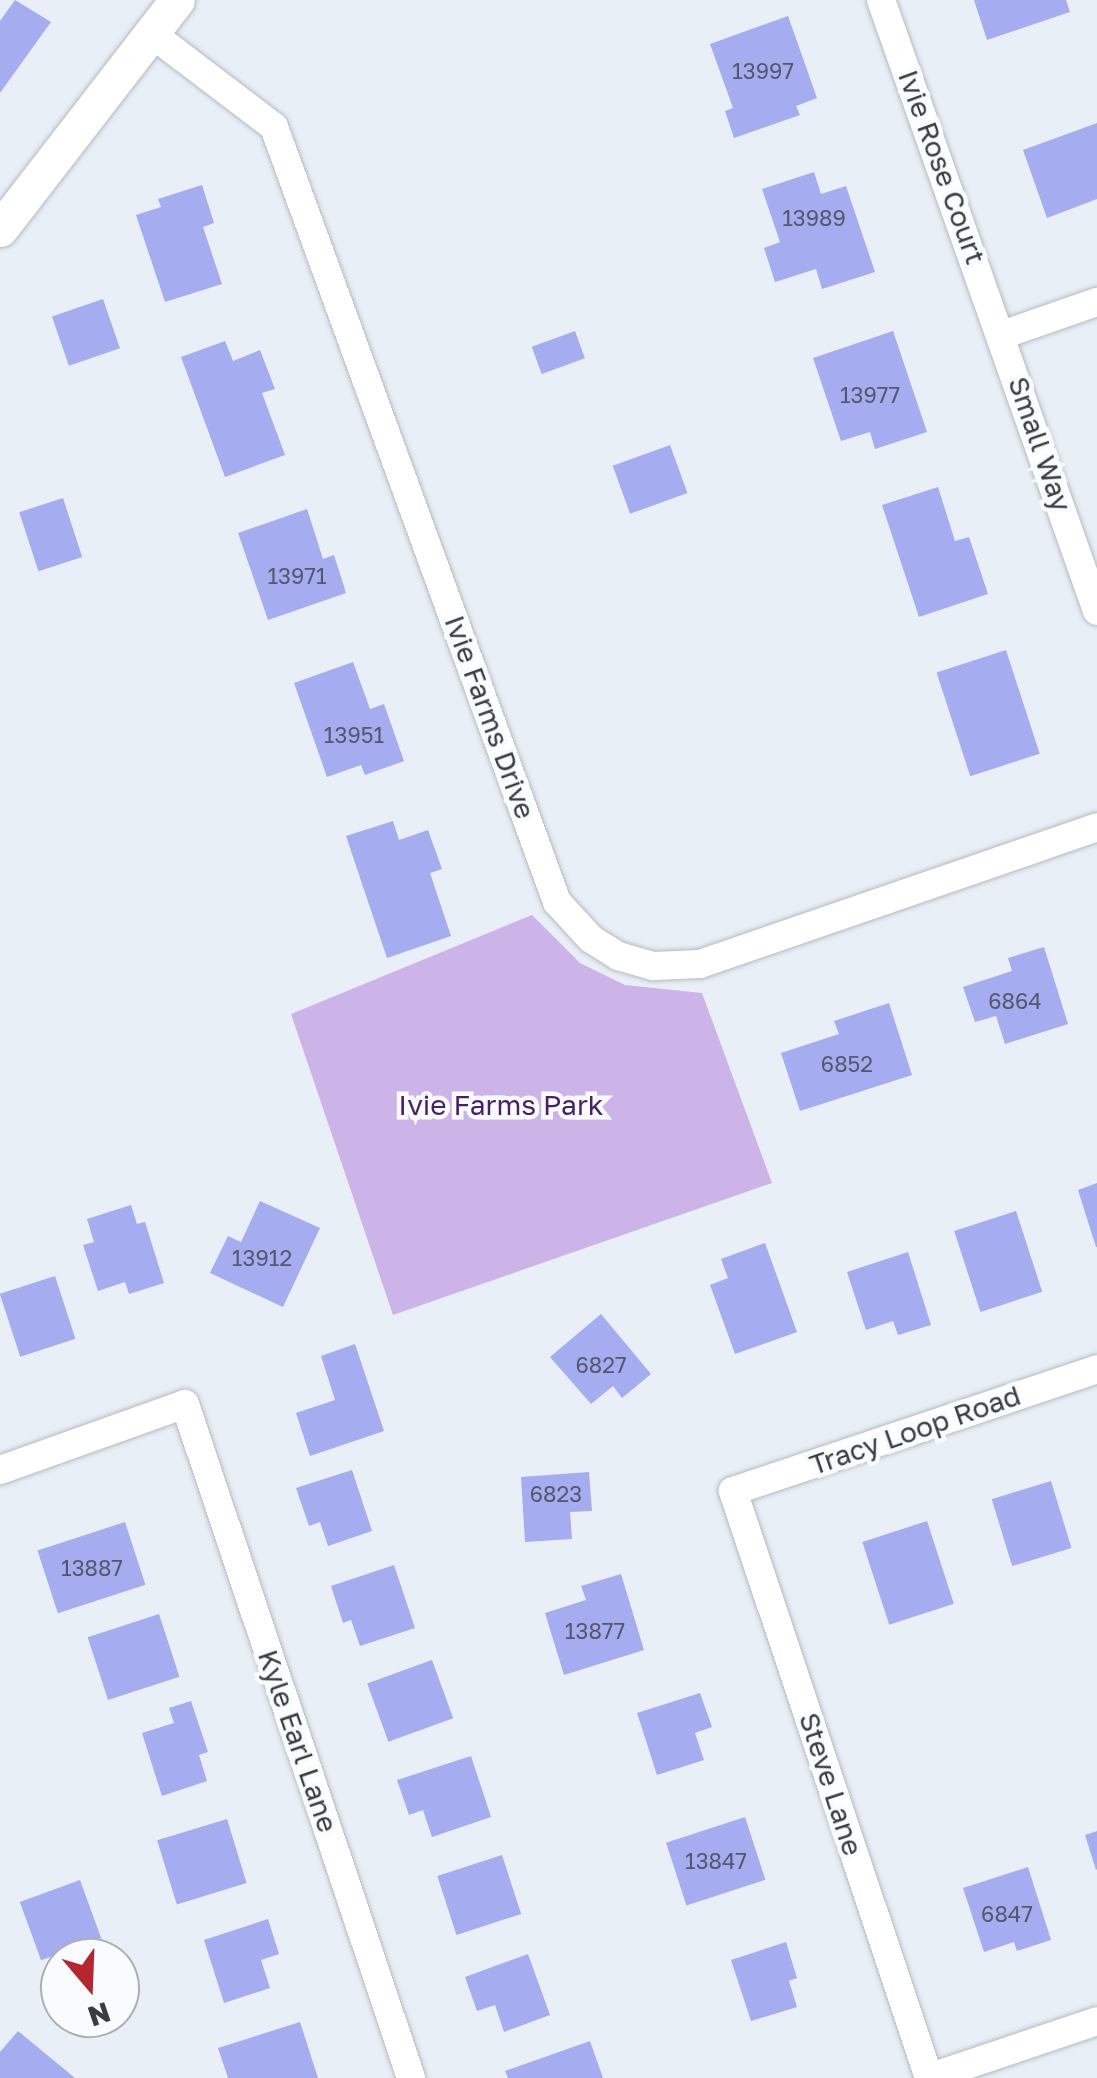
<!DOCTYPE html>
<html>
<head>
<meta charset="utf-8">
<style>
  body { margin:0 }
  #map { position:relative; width:1097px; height:2078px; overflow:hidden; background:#e9eff6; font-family:"Golos Text",sans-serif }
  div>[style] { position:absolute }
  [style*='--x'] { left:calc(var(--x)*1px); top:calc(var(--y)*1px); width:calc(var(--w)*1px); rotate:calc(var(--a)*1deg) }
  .green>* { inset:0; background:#ccb4e9 }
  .building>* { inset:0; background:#a5acef; transform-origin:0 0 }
  .roads { filter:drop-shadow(0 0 2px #b5bbc2) drop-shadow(0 0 2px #b5bbc2) }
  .minor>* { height:28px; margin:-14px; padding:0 14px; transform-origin:14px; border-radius:14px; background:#fff }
  .tertiary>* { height:35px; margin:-17.5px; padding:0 17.5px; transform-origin:17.5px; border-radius:17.5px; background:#fff }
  span { translate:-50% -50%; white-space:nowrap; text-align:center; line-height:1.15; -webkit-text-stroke:9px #f9fcff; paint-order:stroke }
  .number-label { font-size:22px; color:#55586b }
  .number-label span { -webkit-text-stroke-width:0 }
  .street-label { font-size:28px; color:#3a3c3f }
  .park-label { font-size:28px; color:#481f6a }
  .north { position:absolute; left:40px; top:1938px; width:100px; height:100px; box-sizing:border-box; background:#f9fcff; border:2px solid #adafb2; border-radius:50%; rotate:161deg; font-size:28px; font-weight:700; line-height:40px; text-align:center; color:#3a3c3f }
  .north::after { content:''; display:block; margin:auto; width:35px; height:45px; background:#b6262c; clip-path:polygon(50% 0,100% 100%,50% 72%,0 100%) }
</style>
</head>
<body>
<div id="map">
  <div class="green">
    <div style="clip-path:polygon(532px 915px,580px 963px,625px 985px,702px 993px,772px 1183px,393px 1315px,291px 1014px)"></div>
  </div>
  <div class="building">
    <div style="clip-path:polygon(15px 0,51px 22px,0 93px,0 21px)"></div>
    <div style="clip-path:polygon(974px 0,1066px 0,1070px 12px,987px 40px)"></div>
    <div style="clip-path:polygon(788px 16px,817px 98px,796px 106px,800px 115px,734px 138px,725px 111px,733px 108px,710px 44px)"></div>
    <div style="clip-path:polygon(1097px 123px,1097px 199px,1047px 218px,1023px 150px)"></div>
    <div style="clip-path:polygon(814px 172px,821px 194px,846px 186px,875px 272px,822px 289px,816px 269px,775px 282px,764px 248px,780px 242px,762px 189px)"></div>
    <div style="clip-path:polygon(202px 185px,214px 223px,203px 227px,222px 284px,165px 302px,136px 215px,161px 207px,158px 199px)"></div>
    <div style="left:103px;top:299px;width:52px;height:54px;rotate:71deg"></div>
    <div style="left:575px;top:331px;width:29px;height:46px;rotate:70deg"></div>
    <div style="clip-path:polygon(893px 331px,927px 432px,875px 449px,870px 432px,841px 441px,813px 358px)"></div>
    <div style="clip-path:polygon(225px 341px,233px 361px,260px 350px,275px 389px,262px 393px,285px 455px,225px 477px,181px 357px)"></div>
    <div style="left:670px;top:445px;width:51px;height:61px;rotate:70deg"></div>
    <div style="clip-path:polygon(938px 487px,955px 541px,969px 537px,988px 594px,919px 617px,882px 505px)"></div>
    <div style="left:63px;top:498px;width:62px;height:46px;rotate:72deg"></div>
    <div style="clip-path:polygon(307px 509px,323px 559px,334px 555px,346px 593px,268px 620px,238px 533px)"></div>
    <div style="left:1006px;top:650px;width:109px;height:73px;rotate:72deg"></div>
    <div style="clip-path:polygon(353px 662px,370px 709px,384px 704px,404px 761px,365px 775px,361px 765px,327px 777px,294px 683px)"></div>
    <div style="clip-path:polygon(393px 821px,399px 840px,428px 830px,442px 869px,430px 873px,451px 936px,387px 958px,346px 836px)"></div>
    <div style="clip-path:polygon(1044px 947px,1068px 1024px,1005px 1044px,996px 1016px,975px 1022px,963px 987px,1012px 971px,1008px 958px)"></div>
    <div style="clip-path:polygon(889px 1003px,912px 1075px,800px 1111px,781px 1053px,839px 1034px,834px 1021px)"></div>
    <div style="clip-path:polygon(1097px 1183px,1097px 1247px,1096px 1247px,1078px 1190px)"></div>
    <div style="clip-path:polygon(260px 1201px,320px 1228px,283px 1307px,210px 1273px,228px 1236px,241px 1242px)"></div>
    <div style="clip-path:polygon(131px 1205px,137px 1224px,145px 1222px,164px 1283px,129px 1294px,125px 1282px,98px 1291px,83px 1245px,94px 1242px,87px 1219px)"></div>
    <div style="left:1016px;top:1211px;width:85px;height:65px;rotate:72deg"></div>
    <div style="clip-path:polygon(765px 1243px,797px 1332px,735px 1354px,710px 1285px,728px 1278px,721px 1259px)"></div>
    <div style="clip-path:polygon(908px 1252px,931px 1325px,898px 1335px,893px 1321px,866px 1330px,847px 1272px)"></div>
    <div style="left:55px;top:1276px;width:66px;height:58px;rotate:72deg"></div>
    <div style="clip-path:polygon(601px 1314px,651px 1374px,622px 1398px,613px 1386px,591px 1404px,550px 1357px)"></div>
    <div style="clip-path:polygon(355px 1344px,384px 1431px,310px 1456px,296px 1413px,335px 1400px,321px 1356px)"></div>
    <div style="clip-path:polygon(352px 1470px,372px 1531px,328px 1546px,320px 1522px,309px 1526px,296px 1488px)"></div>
    <div style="clip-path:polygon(589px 1472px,592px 1511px,570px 1512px,572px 1539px,525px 1542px,521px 1477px)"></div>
    <div style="left:1051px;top:1481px;width:70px;height:62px;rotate:73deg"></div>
    <div style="left:927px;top:1521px;width:87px;height:68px;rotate:72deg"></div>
    <div style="left:125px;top:1522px;width:66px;height:92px;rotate:72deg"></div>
    <div style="clip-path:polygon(394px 1565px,415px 1628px,360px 1646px,351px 1620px,343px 1623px,331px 1586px)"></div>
    <div style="clip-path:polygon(621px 1574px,644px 1650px,564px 1675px,545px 1613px,586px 1600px,581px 1586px)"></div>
    <div style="left:159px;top:1614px;width:66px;height:75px;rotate:72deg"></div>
    <div style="left:432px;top:1660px;width:62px;height:69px;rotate:70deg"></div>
    <div style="clip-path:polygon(700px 1693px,712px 1727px,695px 1733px,704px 1760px,657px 1775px,637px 1713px)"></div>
    <div style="clip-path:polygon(191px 1701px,208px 1752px,199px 1755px,207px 1781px,162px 1796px,142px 1733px,174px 1723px,169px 1708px)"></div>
    <div style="clip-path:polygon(471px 1756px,491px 1817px,432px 1837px,423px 1810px,409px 1815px,397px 1780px)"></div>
    <div style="left:745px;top:1817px;width:66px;height:83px;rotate:72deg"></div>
    <div style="left:227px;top:1819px;width:67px;height:73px;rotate:73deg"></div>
    <div style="clip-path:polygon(1097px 1831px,1097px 1869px,1096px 1870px,1085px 1835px)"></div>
    <div style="left:502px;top:1855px;width:62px;height:68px;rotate:72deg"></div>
    <div style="clip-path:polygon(1028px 1867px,1051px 1940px,1017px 1951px,1014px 1942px,984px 1952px,963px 1888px)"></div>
    <div style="left:80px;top:1880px;width:62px;height:64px;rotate:70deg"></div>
    <div style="clip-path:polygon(268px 1919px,279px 1954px,261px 1960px,270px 1988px,224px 2003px,204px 1940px)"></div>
    <div style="clip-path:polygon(786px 1942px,797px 1978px,789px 1981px,797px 2007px,751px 2021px,731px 1960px)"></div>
    <div style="clip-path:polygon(528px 1954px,550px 2015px,504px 2032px,495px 2005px,477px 2011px,465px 1977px)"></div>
    <div style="clip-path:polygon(300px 2022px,318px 2078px,228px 2078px,218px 2048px)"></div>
    <div style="clip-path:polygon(18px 2031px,75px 2078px,0 2078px,0 2052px)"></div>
    <div style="clip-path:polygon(590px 2041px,603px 2078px,508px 2078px,505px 2071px)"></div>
  </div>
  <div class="roads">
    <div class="minor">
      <div style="--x:881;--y:0;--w:648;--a:70.53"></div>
      <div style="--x:152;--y:34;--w:153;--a:37.3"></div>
      <div style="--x:274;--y:127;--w:825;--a:69.94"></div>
      <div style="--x:557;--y:902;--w:50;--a:47.4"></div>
      <div style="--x:591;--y:939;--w:32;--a:32"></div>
      <div style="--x:618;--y:956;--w:37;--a:16"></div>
      <div style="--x:654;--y:966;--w:46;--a:-2.5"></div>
      <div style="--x:700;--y:964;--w:420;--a:-19"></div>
      <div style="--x:1002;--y:335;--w:101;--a:-19.2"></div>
      <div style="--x:0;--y:1470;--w:196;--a:-19.6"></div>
      <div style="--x:185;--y:1404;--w:711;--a:71.46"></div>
      <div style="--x:928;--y:2078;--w:178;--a:-18.6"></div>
      <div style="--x:929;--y:2078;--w:619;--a:-108.46"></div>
      <div style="--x:733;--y:1491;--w:384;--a:-18.5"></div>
    </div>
    <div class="tertiary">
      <div style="--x:0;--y:229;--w:289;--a:-52.3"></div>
    </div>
  </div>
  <div class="number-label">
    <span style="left:763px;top:71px">13997</span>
    <span style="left:814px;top:218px">13989</span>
    <span style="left:870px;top:395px">13977</span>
    <span style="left:297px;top:576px">13971</span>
    <span style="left:354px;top:735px">13951</span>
    <span style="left:1015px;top:1001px">6864</span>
    <span style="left:847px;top:1064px">6852</span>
    <span style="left:262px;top:1258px">13912</span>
    <span style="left:601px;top:1365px">6827</span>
    <span style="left:556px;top:1494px">6823</span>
    <span style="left:92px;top:1568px">13887</span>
    <span style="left:595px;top:1631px">13877</span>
    <span style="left:716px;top:1861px">13847</span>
    <span style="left:1007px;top:1914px">6847</span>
  </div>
  <div class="street-label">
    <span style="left:942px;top:167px;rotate:70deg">Ivie Rose Court</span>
    <span style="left:1040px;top:444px;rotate:71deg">Small Way</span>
    <span style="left:490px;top:717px;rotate:70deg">Ivie Farms Drive</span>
    <span style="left:915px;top:1430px;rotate:-19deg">Tracy Loop Road</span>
    <span style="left:298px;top:1741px;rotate:71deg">Kyle Earl Lane</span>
    <span style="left:831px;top:1784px;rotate:72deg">Steve Lane</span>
  </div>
  <div class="park-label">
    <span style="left:501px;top:1105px">Ivie Farms Park</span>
  </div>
  <div class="north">N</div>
</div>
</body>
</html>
